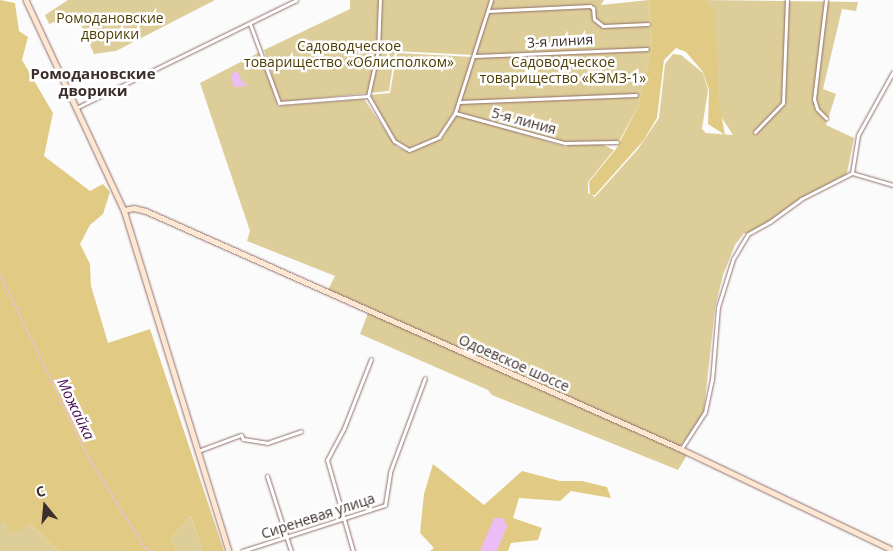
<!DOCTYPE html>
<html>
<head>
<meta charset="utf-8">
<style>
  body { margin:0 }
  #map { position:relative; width:893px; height:551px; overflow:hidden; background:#fbfbfb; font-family:"Open Sans",sans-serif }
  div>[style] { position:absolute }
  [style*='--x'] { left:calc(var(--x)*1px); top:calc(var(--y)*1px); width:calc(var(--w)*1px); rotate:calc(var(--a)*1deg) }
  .green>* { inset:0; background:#ddcd98 }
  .forest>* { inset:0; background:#e1cb84 }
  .water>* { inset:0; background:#ecbcf5 }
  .stream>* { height:1px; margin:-0.5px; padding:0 0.5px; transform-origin:0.5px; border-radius:0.5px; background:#ecbcf5 }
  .roads { filter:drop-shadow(0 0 1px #906f6b) drop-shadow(0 0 1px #906f6b) }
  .street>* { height:3px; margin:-1.5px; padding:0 1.5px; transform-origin:1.5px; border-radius:1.5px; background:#fff }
  .secondary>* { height:4.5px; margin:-2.25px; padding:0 2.25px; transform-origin:2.25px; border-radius:2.25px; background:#fde6d2 }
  span { translate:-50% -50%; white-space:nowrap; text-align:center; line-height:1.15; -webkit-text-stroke:5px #fff; paint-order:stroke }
  .park-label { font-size:14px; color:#4d3e02 }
  .street-label { font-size:14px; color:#3c2e2c }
  .neighbourhood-label { font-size:15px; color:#3c2e2c; font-weight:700 }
  .water-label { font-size:15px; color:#490f53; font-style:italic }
  .north { position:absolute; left:20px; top:481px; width:50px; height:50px; -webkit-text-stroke:4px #fff; paint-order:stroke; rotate:343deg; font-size:14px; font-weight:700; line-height:20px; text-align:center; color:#3c2e2c }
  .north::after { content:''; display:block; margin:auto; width:18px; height:22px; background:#3c2e2c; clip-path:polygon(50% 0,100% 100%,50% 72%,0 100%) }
</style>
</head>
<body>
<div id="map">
  <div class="green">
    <div style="clip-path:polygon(68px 0,215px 0,116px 51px,94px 54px,76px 14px,49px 24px,45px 15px)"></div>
    <div style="clip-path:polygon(350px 0,490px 0,474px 55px,395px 51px,389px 91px,280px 102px,264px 50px,350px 9px)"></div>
    <div style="clip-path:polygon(492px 0,604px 0,601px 5px,649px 0,652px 46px,638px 107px,619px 141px,564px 142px,457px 112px)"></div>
    <div style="clip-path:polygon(699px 0,858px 2px,856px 11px,842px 9px,823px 89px,836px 94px,826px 125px,854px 138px,846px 178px,798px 203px,749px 236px,744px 233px,735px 245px,723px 275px,715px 308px,704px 410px,699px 424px,677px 450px,687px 455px,678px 470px,492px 395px,488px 390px,360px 334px,370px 308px,328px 290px,335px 276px,247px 241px,250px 231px,200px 83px,260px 52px,278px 106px,364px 99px,397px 147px,406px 151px,416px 150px,443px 137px,455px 114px,567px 147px,568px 144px,599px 143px,614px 150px,588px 182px,588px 193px,595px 197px,638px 149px,659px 118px,665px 64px,673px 54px,681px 55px,703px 73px,708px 90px,702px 129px,706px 133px,733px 135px,714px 106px)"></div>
    <div style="clip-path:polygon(397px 53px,473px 57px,458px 104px,442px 131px,437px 137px,409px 149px,396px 143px,370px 95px,390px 93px)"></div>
    <div style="clip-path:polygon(191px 516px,203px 551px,176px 551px,171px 538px)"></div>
    <div style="clip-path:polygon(0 523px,30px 524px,58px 551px,0 551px)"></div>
  </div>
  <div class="forest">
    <div style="clip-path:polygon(0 0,15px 3px,19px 31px,28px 37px,22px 60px,53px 113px,44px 156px,90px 191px,103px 184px,110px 192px,103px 214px,90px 225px,80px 244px,90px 264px,91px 286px,108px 343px,150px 329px,224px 551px,203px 551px,191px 516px,171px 538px,176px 551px,58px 551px,30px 524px,12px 534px,5px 523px,0 523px)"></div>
    <div style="clip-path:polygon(649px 0,704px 0,715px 12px,719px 103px,725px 135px,708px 124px,709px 90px,703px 72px,686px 52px,676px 48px,664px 60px,657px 118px,643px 141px,595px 195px,590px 195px,589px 182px,616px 149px,638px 107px,652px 46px)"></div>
    <div style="clip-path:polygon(433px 464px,484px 505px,522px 471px,560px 481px,582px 481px,607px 487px,611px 498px,571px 491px,560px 501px,519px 498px,513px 518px,542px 528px,538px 540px,511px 543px,508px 551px,430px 551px,434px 548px,420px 533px,424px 494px)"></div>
  </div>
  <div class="water">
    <div style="clip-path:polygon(234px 72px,238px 72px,241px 80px,248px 86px,234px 87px,231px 76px)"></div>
    <div style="clip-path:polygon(494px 518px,503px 518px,507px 526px,497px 551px,480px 551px)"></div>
  </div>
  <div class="stream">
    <div style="--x:0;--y:275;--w:202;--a:64.2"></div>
    <div style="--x:88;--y:457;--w:106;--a:58.1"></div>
    <div style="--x:144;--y:547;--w:8;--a:30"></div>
  </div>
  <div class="roads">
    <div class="street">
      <div style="--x:826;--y:0;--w:100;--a:96.9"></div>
      <div style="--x:814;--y:99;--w:10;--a:73"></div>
      <div style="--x:817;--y:109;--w:13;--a:45"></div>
      <div style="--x:488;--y:11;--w:102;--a:-2.8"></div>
      <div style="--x:590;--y:6;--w:4;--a:34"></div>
      <div style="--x:593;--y:8;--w:11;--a:85"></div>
      <div style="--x:594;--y:19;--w:11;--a:38"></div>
      <div style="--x:603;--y:26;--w:45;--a:-2.5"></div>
      <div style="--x:250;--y:24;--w:84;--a:69.8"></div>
      <div style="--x:279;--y:103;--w:89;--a:-4.5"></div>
      <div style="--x:368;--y:96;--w:52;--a:60"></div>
      <div style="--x:394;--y:141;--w:17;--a:31"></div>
      <div style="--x:409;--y:150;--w:33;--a:-23"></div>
      <div style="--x:439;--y:137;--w:29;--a:-56"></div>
      <div style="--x:455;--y:113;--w:119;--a:-72.3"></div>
      <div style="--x:475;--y:56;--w:172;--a:-2.3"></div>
      <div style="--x:368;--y:96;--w:46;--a:-77.5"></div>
      <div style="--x:378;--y:51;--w:51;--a:-87.8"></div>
      <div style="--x:459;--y:102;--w:177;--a:-2.3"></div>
      <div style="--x:78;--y:107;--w:243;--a:-26.1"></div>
      <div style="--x:455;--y:113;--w:114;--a:15.3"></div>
      <div style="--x:565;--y:143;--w:52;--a:-1.1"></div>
      <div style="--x:755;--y:132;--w:40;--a:-46"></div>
      <div style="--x:783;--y:103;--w:103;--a:-87.8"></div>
      <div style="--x:852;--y:173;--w:43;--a:16.3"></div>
      <div style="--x:681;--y:449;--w:44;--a:-57"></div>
      <div style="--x:705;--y:412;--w:33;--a:-78"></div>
      <div style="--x:712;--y:380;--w:73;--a:-85.3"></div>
      <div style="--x:718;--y:307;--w:50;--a:-72.6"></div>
      <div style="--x:733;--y:259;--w:29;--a:-59"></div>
      <div style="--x:748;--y:234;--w:26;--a:-29"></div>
      <div style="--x:771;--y:221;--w:37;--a:-36"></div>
      <div style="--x:801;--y:199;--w:57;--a:-27"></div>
      <div style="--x:852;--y:173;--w:38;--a:-81"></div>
      <div style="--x:858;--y:135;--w:72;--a:-60.9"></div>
      <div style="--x:198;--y:451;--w:46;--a:-20.4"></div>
      <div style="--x:241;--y:435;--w:4;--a:63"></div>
      <div style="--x:243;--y:439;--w:24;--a:9"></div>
      <div style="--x:267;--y:443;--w:36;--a:-19"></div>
      <div style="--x:267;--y:476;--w:79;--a:72.3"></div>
      <div style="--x:242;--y:551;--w:150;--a:-17.8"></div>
      <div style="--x:385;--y:505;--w:33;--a:-81"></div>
      <div style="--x:390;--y:472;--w:100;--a:-69.6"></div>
      <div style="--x:353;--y:551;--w:95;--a:-105.9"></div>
      <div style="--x:327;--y:460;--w:36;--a:-62"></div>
      <div style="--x:344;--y:428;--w:74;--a:-68.6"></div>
    </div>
    <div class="secondary">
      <div style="--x:26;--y:0;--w:232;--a:65"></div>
      <div style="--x:124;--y:210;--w:357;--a:72.9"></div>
      <div style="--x:124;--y:210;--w:10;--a:-11"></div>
      <div style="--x:134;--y:208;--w:12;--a:14"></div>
      <div style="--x:146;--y:211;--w:586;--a:23.98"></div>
      <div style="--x:681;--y:449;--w:235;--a:25.5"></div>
    </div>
  </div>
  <div class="park-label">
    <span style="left:110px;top:26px">Ромодановские<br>дворики</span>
    <span style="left:349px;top:54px">Садоводческое<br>товарищество «Облисполком»</span>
    <span style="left:563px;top:70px">Садоводческое<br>товарищество «КЭМЗ-1»</span>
  </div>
  <div class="street-label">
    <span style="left:560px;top:41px;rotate:-3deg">3-я линия</span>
    <span style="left:524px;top:121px;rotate:15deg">5-я линия</span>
    <span style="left:514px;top:363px;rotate:24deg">Одоевское шоссе</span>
    <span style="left:318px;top:516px;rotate:-18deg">Сиреневая улица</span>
  </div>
  <div class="neighbourhood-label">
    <span style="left:93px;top:82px">Ромодановские<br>дворики</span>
  </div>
  <div class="water-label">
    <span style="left:76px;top:409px;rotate:64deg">Можайка</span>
  </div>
  <div class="north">С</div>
</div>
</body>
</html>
